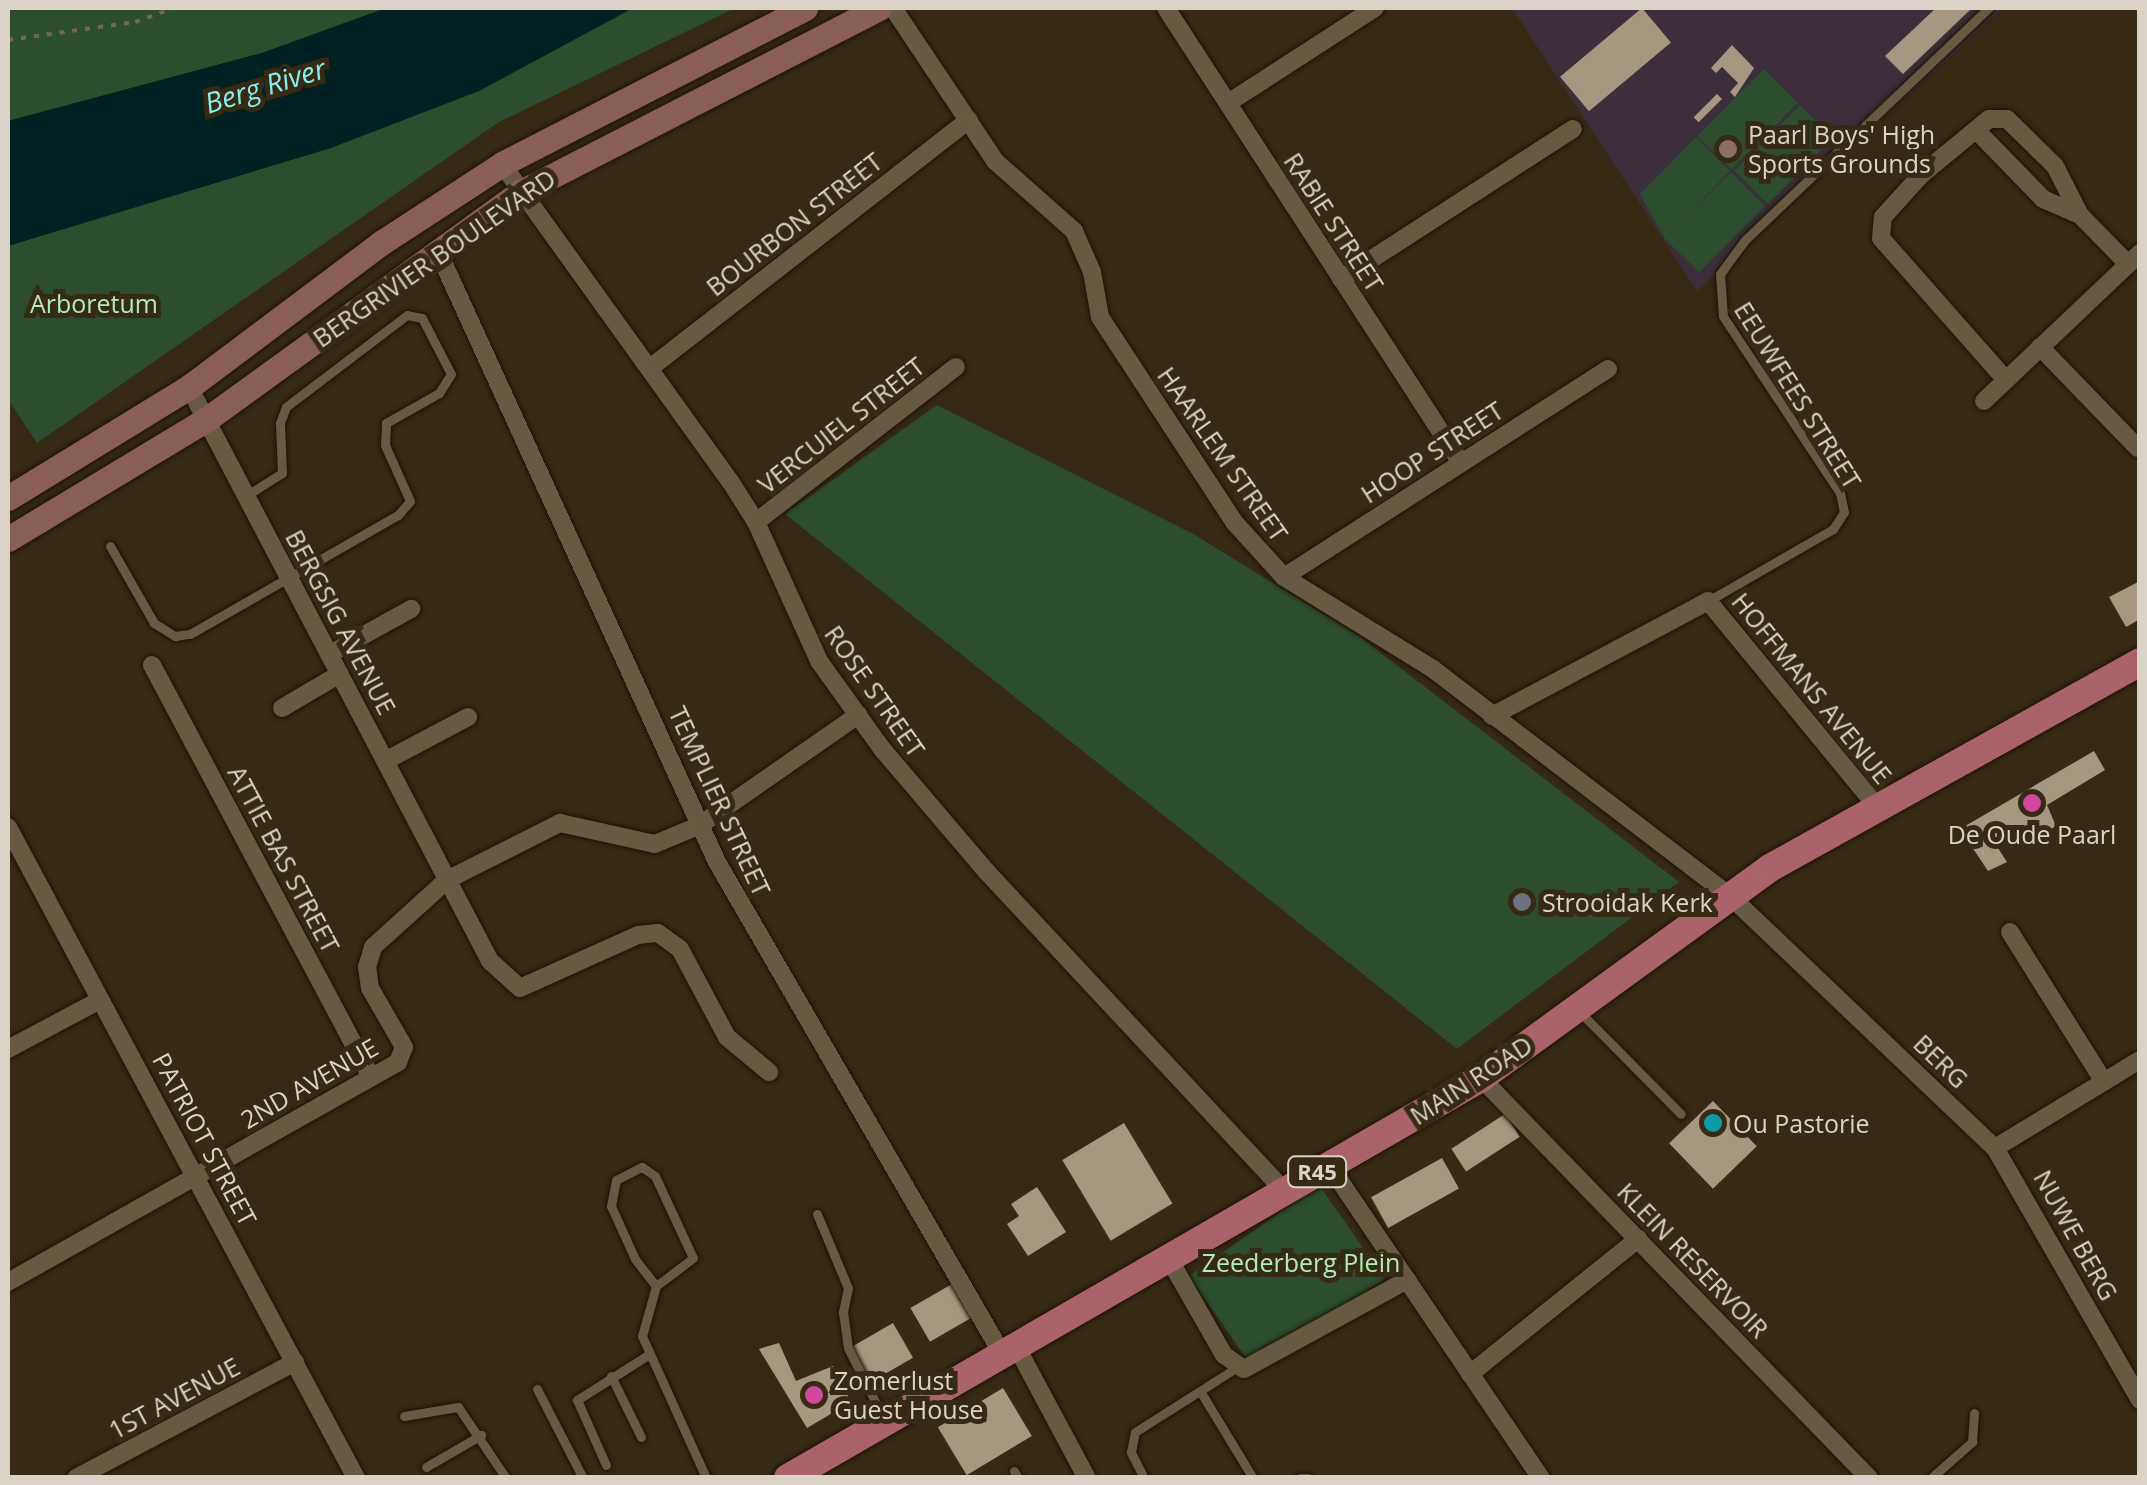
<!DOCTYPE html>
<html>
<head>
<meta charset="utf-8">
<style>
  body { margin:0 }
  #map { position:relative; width:2147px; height:1485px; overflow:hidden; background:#362a15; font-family:"Open Sans",sans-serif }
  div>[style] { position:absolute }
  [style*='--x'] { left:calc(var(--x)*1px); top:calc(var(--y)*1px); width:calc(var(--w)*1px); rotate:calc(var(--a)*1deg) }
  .education>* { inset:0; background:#3d2e3b }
  .green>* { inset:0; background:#2c4d2e; transform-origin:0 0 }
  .water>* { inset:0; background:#002021 }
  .building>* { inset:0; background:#a69880; transform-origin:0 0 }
  .path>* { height:4px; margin-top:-2px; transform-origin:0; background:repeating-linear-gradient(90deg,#716654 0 5px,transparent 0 13px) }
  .roads { filter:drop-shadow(0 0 2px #1d1301) drop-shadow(0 0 2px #1d1301) }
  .lane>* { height:9px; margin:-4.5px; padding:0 4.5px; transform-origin:4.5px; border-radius:4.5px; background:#675a43 }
  .street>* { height:18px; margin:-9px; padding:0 9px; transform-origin:9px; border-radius:9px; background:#675a43 }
  .secondary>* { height:25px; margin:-12.5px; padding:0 12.5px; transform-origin:12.5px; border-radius:12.5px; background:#895e57 }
  .primary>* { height:28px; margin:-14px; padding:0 14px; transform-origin:14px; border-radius:14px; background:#ab636b }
  .dots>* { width:28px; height:28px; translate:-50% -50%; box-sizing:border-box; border:5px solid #362a15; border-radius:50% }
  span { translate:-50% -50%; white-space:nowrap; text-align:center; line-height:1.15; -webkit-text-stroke:10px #362a15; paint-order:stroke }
  .shield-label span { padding:2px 8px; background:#362a15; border:2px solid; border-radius:8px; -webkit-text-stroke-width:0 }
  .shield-label { font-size:22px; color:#dbd3c7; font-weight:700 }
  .poi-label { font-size:25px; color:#dbd3c7 }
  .left { translate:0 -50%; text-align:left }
  .street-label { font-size:25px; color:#dbd3c7 }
  .park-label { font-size:25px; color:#b0ecb3 }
  .water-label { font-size:28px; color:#85eeef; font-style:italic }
  .frame { position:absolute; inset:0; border:10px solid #dbd3c7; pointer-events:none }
</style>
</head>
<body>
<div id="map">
  <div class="education">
    <div style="clip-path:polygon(1512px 8px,2003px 8px,1697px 291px)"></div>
  </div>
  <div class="green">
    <div style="clip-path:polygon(8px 8px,386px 8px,262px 53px,8px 121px)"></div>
    <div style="clip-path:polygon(633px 8px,735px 8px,499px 122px,37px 443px,8px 399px,8px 246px,479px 91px)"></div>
    <div style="left:1764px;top:69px;width:48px;height:94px;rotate:45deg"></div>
    <div style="left:1800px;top:105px;width:47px;height:93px;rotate:45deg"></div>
    <div style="clip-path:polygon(1696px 137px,1730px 171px,1682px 221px,1731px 172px,1765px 206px,1699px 272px,1665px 239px,1640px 194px)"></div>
    <div style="clip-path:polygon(937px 405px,1195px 535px,1360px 637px,1679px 882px,1457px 1049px,785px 514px)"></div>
    <div style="left:1319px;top:1185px;width:114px;height:159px;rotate:55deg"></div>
  </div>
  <div class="water">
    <div style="clip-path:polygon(386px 8px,633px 8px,479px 91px,331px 148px,8px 246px,8px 121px,262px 53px)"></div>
  </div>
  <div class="building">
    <div style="left:1642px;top:8px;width:45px;height:107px;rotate:50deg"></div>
    <div style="clip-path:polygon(1936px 8px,1972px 8px,1903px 74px,1885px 56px)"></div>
    <div style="clip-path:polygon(1732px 45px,1754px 68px,1735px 97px,1730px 92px,1738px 83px,1722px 67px,1716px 73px,1711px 68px)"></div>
    <div style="left:1717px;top:94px;width:7px;height:33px;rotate:45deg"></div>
    <div style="clip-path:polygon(2140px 581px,2140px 619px,2126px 627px,2109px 597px)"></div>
    <div style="clip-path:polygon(2094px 751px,2105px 770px,2047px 805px,2056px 826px,2041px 835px,2034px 826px,1998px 848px,2007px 862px,1988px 871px,1960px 829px)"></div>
    <div style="left:1713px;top:1101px;width:63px;height:61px;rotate:46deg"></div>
    <div style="left:1505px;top:1114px;width:27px;height:64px;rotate:57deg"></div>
    <div style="left:1124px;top:1123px;width:94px;height:72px;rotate:59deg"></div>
    <div style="left:1442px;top:1158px;width:35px;height:81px;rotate:61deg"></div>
    <div style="clip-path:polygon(1037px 1187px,1066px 1232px,1028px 1256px,1007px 1224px,1019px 1216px,1011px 1204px)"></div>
    <div style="left:952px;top:1284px;width:39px;height:48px;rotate:60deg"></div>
    <div style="left:893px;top:1323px;width:40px;height:48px;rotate:60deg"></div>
    <div style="clip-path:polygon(779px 1343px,796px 1381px,833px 1366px,851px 1402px,807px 1428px,759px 1349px)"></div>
    <div style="left:1003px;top:1388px;width:56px;height:76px;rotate:59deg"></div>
  </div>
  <div class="path">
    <div style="--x:8;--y:40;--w:128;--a:-8.1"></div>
    <div style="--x:135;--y:22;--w:41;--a:-19.7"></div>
  </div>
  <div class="roads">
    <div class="lane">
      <div style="--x:110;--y:546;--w:89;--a:60.3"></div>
      <div style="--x:154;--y:623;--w:25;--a:32"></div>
      <div style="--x:175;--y:636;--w:15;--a:-8"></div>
      <div style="--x:190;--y:634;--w:240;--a:-29.8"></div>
      <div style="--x:398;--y:515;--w:18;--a:-49"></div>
      <div style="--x:410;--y:501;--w:61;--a:-114.1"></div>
      <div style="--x:385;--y:445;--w:22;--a:-87"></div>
      <div style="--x:386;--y:423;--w:61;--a:-29.5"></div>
      <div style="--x:439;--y:393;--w:22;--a:-58"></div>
      <div style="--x:451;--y:374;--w:63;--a:-117.4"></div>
      <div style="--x:422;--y:318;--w:15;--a:-169"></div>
      <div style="--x:407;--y:315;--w:152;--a:142.8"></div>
      <div style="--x:286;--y:407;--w:17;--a:111"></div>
      <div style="--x:280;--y:423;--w:50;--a:87.7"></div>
      <div style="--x:282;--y:473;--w:41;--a:147.8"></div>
      <div style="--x:1708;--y:601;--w:144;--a:-29.9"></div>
      <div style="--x:1833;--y:529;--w:20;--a:-57"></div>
      <div style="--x:1844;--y:512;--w:19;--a:-102"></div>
      <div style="--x:1840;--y:493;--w:212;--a:-123.5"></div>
      <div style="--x:1723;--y:316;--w:42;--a:-94.1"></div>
      <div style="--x:1720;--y:274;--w:42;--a:-53.7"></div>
      <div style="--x:1745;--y:240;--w:337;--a:-43.6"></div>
      <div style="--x:1578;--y:1010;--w:146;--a:45.3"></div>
      <div style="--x:817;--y:1214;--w:80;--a:67.3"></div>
      <div style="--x:848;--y:1288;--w:25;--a:102"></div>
      <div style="--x:843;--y:1312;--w:36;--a:82"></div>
      <div style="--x:848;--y:1348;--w:77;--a:63.1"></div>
      <div style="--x:656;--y:1286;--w:34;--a:-128"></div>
      <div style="--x:635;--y:1259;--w:58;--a:-114.4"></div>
      <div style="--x:611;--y:1206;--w:26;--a:-79"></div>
      <div style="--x:616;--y:1180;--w:29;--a:-27"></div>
      <div style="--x:642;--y:1167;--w:16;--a:35"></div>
      <div style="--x:655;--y:1176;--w:90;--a:65.1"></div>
      <div style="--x:693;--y:1258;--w:46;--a:142.9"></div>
      <div style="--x:656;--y:1286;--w:52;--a:105.6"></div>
      <div style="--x:642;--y:1336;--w:156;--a:65.7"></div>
      <div style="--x:611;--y:1376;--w:68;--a:63.8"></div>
      <div style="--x:537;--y:1389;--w:100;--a:62.7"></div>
      <div style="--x:1200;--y:1391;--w:102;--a:58.7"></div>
      <div style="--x:404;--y:1416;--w:55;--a:-9.5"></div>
      <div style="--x:458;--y:1407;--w:86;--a:55.9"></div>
      <div style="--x:606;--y:1465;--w:71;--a:-114"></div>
      <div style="--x:577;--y:1400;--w:84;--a:-32.4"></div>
      <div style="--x:426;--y:1467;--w:64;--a:-30.2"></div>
      <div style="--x:1014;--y:1471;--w:8;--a:60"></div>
      <div style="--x:1144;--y:1478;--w:29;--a:-117"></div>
      <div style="--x:1131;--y:1452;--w:20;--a:-79"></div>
      <div style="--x:1135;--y:1432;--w:120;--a:-32.4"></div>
      <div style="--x:1300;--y:1478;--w:8;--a:0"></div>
      <div style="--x:1931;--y:1478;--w:55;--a:-41.3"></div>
      <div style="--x:1972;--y:1442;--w:29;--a:-86"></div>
    </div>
    <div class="street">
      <div style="--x:893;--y:8;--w:184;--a:56.3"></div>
      <div style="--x:995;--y:161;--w:106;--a:41.5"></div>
      <div style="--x:1074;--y:231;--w:45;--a:66.3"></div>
      <div style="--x:1092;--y:272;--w:46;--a:79.9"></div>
      <div style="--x:1100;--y:317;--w:245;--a:56.8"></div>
      <div style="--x:1234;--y:522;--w:74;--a:47.7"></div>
      <div style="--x:1284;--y:577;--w:175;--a:31.7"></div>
      <div style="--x:1433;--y:669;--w:372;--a:37.4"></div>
      <div style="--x:1729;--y:895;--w:367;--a:43.6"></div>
      <div style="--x:1995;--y:1148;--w:170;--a:-31.3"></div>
      <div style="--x:1166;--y:8;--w:542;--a:57.04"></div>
      <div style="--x:1228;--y:103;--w:175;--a:-32.9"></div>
      <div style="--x:1976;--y:130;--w:96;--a:45.8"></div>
      <div style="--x:2043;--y:199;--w:40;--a:23.4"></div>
      <div style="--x:502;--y:164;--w:390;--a:54.3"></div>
      <div style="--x:730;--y:481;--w:49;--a:57.6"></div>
      <div style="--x:756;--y:522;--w:153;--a:65.6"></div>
      <div style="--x:819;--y:661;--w:110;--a:54.3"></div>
      <div style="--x:883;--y:750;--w:159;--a:49.6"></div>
      <div style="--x:986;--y:871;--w:437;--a:47"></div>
      <div style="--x:437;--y:249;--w:674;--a:65.45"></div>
      <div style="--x:717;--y:862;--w:566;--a:59.9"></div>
      <div style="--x:1341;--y:279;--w:276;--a:-32.9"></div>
      <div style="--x:2040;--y:347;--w:141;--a:45.9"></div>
      <div style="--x:650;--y:368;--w:404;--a:-37.9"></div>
      <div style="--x:2006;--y:380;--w:189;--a:-131.4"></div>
      <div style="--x:1881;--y:238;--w:21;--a:-85"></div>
      <div style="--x:1883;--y:217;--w:58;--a:-47.8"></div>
      <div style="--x:1922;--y:174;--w:87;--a:-39.4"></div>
      <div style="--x:1989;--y:119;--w:18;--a:0"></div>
      <div style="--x:2007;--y:119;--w:67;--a:44.4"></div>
      <div style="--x:2055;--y:166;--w:55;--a:63"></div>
      <div style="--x:2080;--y:215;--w:69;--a:45.6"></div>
      <div style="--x:189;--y:387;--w:648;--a:62.33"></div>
      <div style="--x:490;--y:961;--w:40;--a:42"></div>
      <div style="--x:520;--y:988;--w:129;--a:-24.2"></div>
      <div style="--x:638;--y:935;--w:20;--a:-6"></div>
      <div style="--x:658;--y:933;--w:27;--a:36"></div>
      <div style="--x:680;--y:949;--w:100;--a:61.9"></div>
      <div style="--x:727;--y:1037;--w:55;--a:39.8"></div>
      <div style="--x:1984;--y:401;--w:215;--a:-43.5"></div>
      <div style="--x:756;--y:522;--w:253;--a:-37.8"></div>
      <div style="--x:1284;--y:577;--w:385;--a:-32.7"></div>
      <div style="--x:330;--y:654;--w:93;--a:-29.1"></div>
      <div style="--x:152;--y:665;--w:467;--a:62"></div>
      <div style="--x:282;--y:708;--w:67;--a:-30.4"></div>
      <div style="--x:1492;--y:716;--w:245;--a:-28"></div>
      <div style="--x:1708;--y:601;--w:266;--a:50.6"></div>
      <div style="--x:385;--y:761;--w:94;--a:-27.9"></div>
      <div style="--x:8;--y:827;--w:738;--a:61.87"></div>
      <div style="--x:2010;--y:932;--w:177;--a:57.9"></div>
      <div style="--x:8;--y:1049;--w:104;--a:-28"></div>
      <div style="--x:1481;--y:1078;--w:557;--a:45.87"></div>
      <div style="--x:1995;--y:1148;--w:291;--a:60.1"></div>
      <div style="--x:1329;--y:1165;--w:378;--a:55.9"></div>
      <div style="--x:1168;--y:1257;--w:113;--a:60.3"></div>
      <div style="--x:1224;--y:1355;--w:24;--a:35"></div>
      <div style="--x:1244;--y:1369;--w:186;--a:-28.6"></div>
      <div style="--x:8;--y:1282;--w:448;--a:-29.4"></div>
      <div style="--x:398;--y:1062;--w:16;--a:-68"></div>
      <div style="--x:404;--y:1047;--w:68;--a:-120"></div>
      <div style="--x:370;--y:988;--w:21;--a:-98"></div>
      <div style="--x:367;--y:967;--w:21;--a:-73"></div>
      <div style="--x:373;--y:947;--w:100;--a:-42.2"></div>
      <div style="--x:447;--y:880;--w:127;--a:-26.8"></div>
      <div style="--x:560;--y:823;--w:97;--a:12.5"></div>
      <div style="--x:655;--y:844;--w:49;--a:-22.9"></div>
      <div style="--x:700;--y:825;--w:193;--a:-34.8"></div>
      <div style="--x:1015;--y:1344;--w:152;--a:61.8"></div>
      <div style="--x:1470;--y:1374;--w:216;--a:-38.8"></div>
      <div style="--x:76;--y:1478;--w:248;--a:-27.9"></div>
    </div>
    <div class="secondary">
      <div style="--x:8;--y:498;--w:212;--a:-31.5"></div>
      <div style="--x:189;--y:387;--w:240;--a:-36.9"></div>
      <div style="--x:381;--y:243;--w:145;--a:-33.1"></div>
      <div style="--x:502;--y:164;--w:341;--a:-27.2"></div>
      <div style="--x:8;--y:539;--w:232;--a:-31.1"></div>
      <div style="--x:207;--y:419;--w:387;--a:-35.9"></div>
      <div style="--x:521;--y:192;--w:403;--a:-27.2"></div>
    </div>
    <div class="primary">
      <div style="--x:788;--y:1478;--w:800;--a:-29.99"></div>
      <div style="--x:1481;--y:1078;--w:357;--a:-36"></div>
      <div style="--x:1770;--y:868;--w:423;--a:-29.1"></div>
    </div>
  </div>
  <div class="dots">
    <div style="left:1728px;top:149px;background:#8d6e63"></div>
    <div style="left:2032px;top:803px;background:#d1479c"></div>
    <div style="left:1522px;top:902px;background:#6b7280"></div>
    <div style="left:1713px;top:1123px;background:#0f9aa8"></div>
    <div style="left:814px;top:1395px;background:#d1479c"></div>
  </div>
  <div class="shield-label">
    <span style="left:1317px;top:1172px">R45</span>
  </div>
  <div class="poi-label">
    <span class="left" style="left:1748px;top:149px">Paarl Boys' High<br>Sports Grounds</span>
    <span style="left:2032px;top:834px">De Oude Paarl</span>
    <span class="left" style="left:1542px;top:902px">Strooidak Kerk</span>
    <span class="left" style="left:1733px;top:1123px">Ou Pastorie</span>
    <span class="left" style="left:834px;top:1395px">Zomerlust<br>Guest House</span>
  </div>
  <div class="street-label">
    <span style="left:1334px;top:222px;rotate:57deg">RABIE STREET</span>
    <span style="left:794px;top:224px;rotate:-38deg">BOURBON STREET</span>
    <span style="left:434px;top:258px;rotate:-35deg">BERGRIVIER BOULEVARD</span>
    <span style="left:1798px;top:395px;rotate:58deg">EEUWFEES STREET</span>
    <span style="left:841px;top:425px;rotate:-38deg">VERCUIEL STREET</span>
    <span style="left:1432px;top:452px;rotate:-33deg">HOOP STREET</span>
    <span style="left:1223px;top:454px;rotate:55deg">HAARLEM STREET</span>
    <span style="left:341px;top:622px;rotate:62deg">BERGSIG AVENUE</span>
    <span style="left:1812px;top:688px;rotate:51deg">HOFFMANS AVENUE</span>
    <span style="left:875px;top:691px;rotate:55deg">ROSE STREET</span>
    <span style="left:720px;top:801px;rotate:65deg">TEMPLIER STREET</span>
    <span style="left:284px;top:859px;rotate:62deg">ATTIE BAS STREET</span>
    <span style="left:1941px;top:1061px;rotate:44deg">BERG</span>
    <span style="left:1471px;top:1080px;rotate:-33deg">MAIN ROAD</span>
    <span style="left:309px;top:1083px;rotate:-30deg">2ND AVENUE</span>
    <span style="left:205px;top:1139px;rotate:62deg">PATRIOT STREET</span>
    <span style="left:2076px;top:1235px;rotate:61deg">NUWE BERG</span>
    <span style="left:1693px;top:1260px;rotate:46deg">KLEIN RESERVOIR</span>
    <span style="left:174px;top:1398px;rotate:-28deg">1ST AVENUE</span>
  </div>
  <div class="park-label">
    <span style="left:94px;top:303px">Arboretum</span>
    <span style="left:1301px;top:1262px">Zeederberg Plein</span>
  </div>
  <div class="water-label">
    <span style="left:265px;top:85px;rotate:-17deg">Berg River</span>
  </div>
  <div class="frame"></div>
</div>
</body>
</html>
